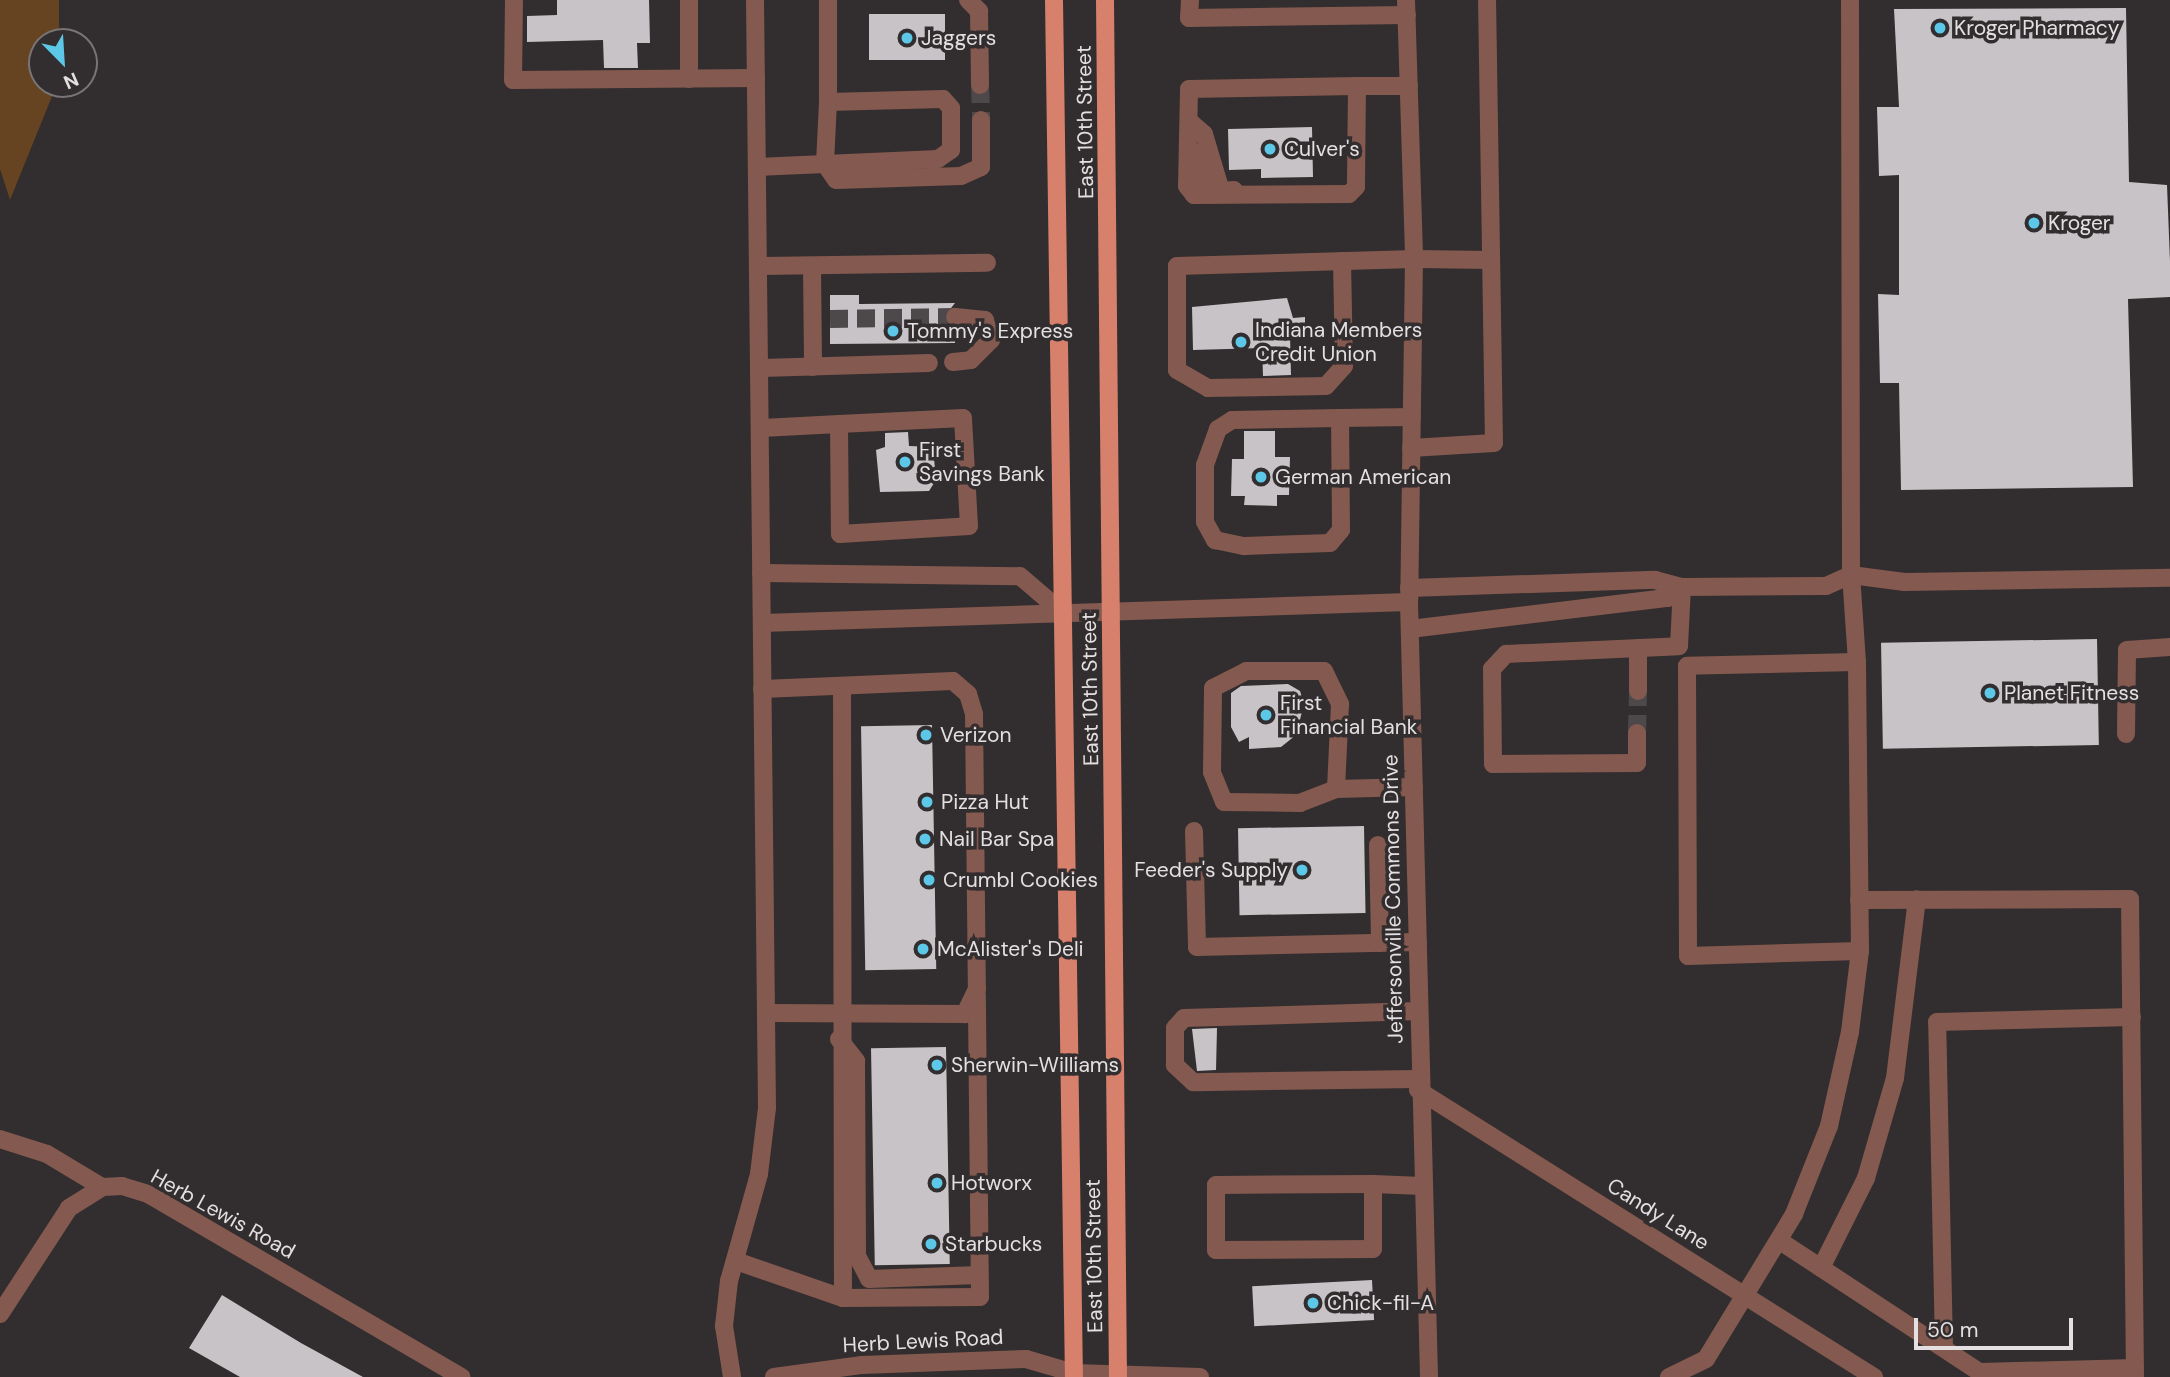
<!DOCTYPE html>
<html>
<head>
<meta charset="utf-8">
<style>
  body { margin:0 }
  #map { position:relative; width:2170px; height:1377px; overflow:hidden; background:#322d2e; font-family:"DM Sans",sans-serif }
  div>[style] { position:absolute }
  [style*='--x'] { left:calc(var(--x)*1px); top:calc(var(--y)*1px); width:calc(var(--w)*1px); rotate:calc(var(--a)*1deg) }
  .green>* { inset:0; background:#664321 }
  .building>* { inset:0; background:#c8c3c6; transform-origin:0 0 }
  .minor-tunnel>* { height:18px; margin-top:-9px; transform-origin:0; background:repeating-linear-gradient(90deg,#4d4849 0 18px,transparent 0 27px) }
  .minor>* { height:18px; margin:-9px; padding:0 9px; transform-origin:9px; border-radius:9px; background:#84594f }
  .major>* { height:18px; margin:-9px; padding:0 9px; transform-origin:9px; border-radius:9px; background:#d7816c }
  .dots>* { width:19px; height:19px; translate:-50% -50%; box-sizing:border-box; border:4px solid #322d2e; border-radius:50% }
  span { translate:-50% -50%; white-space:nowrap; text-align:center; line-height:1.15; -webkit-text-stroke:7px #322d2e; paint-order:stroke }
  .poi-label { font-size:21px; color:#e4e0e1 }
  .left { translate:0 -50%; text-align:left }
  .right { translate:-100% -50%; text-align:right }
  .street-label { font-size:21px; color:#e4e0e1 }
  .north { position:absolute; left:28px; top:28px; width:70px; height:70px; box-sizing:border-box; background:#322d2e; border:2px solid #797576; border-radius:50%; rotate:156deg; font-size:19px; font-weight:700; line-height:28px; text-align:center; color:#e4e0e1 }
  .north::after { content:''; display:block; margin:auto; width:24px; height:32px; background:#5dc7e8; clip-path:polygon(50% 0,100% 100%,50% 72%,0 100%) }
  .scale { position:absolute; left:1914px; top:1318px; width:159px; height:32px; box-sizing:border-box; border:4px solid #e4e0e1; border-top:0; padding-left:9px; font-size:21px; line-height:24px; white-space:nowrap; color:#e4e0e1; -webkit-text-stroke:5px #322d2e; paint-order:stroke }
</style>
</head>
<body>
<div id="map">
  <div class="green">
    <div style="clip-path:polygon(0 0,59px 0,59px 42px,42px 42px,42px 84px,57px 84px,10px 200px,0 169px)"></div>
  </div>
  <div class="building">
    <div style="clip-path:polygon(557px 0,649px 0,650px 43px,637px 43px,638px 68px,604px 68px,603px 40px,527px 42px,527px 16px,557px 15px)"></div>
    <div style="clip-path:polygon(2126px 8px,2129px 182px,2167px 185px,2170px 261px,2170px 297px,2128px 299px,2133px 487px,1901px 490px,1899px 383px,1880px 383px,1878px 294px,1899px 295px,1899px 175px,1879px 176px,1877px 107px,1899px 107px,1894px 9px)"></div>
    <div style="left:945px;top:14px;width:46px;height:76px;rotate:90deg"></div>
    <div style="clip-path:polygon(1312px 127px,1313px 177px,1261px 178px,1261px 169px,1229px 170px,1228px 129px)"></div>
    <div style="clip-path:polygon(830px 295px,859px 295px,859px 304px,955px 303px,944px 317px,955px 328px,955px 343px,830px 344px)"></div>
    <div style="clip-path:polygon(1287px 298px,1293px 318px,1305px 317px,1305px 335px,1290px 335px,1291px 375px,1263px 376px,1262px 348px,1193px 350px,1192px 307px)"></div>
    <div style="clip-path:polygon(1244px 431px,1275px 431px,1275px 457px,1290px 457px,1289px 495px,1277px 495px,1277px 506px,1244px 505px,1245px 496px,1231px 496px,1232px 459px,1244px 459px)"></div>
    <div style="clip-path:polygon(908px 432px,909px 446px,933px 447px,936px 480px,929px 491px,880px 492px,876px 450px,885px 447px,885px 433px)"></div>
    <div style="left:2097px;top:639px;width:106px;height:216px;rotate:89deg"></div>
    <div style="clip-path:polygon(1288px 684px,1300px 691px,1304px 704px,1296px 735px,1281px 747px,1249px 749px,1249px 737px,1239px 742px,1231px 727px,1231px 693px,1241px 686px)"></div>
    <div style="left:932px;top:725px;width:244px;height:71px;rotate:89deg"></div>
    <div style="left:1364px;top:826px;width:87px;height:126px;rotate:89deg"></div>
    <div style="clip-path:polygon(1217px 1028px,1216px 1070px,1197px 1071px,1192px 1029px)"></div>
    <div style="left:946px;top:1047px;width:217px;height:75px;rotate:89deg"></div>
    <div style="left:1372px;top:1280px;width:40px;height:120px;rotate:87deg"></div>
    <div style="clip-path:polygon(222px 1295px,301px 1343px,363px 1377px,240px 1377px,189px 1348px)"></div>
  </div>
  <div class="minor-tunnel">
    <div style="--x:980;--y:85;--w:35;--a:88"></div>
    <div style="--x:830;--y:319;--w:125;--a:-0.9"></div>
    <div style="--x:1637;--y:733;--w:42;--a:-88.6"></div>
  </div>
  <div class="minor">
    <div style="--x:514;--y:0;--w:80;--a:90.7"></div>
    <div style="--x:513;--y:80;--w:243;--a:-0.5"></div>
    <div style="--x:689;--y:0;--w:79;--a:90"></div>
    <div style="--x:968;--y:0;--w:16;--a:45"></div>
    <div style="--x:979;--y:11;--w:74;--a:89.2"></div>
    <div style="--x:1190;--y:0;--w:18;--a:93"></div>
    <div style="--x:1189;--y:18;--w:218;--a:-0.8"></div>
    <div style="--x:1406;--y:0;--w:259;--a:88.2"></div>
    <div style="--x:1414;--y:259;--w:343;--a:90.8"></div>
    <div style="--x:1409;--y:602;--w:775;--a:88.52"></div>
    <div style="--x:1357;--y:86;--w:101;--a:90.6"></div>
    <div style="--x:1356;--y:187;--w:10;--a:135"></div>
    <div style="--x:1349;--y:194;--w:155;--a:179.6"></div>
    <div style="--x:1194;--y:195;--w:11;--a:-128"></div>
    <div style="--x:1187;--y:186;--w:97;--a:-88.8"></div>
    <div style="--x:1189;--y:89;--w:168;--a:-1"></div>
    <div style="--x:1357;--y:86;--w:52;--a:0"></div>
    <div style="--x:828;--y:102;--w:102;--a:-90"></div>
    <div style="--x:1189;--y:121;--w:20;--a:41"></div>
    <div style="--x:1204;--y:134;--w:59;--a:73.4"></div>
    <div style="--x:1221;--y:191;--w:13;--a:-4"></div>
    <div style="--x:1192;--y:151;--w:31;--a:69"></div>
    <div style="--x:1203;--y:180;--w:21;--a:31"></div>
    <div style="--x:757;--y:167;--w:68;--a:-2.5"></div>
    <div style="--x:825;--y:164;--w:113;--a:-2.5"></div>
    <div style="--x:938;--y:159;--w:16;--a:-35"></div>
    <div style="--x:951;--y:150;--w:42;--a:-90"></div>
    <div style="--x:951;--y:108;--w:12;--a:-132"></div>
    <div style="--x:943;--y:99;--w:115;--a:178.5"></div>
    <div style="--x:828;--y:102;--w:62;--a:92.8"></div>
    <div style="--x:825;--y:164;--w:19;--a:55"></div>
    <div style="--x:836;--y:180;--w:125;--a:-1.8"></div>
    <div style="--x:961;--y:176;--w:22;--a:-24"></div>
    <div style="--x:981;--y:167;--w:47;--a:-90"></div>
    <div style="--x:1342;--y:261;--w:105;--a:88.9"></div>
    <div style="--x:1344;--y:366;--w:27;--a:132"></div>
    <div style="--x:1326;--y:386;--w:118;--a:179"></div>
    <div style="--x:1208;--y:388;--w:36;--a:-150"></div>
    <div style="--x:1177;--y:370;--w:104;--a:-90"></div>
    <div style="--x:1177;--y:266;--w:237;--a:-1.7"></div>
    <div style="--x:1414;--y:259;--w:77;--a:0.7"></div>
    <div style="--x:758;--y:266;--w:229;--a:-0.8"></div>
    <div style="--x:812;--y:266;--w:101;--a:89.4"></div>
    <div style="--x:953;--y:362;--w:18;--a:-6"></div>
    <div style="--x:971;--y:360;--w:28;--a:-45"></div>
    <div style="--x:991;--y:340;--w:21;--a:-107"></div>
    <div style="--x:985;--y:320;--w:30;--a:-174"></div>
    <div style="--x:759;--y:368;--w:170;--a:-1.7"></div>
    <div style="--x:1340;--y:418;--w:108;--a:178.9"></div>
    <div style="--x:1232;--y:420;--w:17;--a:147"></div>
    <div style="--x:1218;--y:429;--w:38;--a:110"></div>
    <div style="--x:1205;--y:465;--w:57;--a:90"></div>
    <div style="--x:1205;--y:522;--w:21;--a:61"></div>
    <div style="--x:1215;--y:540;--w:30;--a:12"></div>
    <div style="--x:1244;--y:546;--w:86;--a:-2"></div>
    <div style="--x:1330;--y:543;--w:17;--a:-50"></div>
    <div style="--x:1341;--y:530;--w:112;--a:-90.5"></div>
    <div style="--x:1340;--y:418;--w:72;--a:-0.8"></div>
    <div style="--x:760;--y:428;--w:79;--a:-2.9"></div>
    <div style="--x:839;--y:424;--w:110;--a:89.5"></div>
    <div style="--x:840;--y:534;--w:129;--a:-3.5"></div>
    <div style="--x:969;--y:526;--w:108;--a:-93.2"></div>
    <div style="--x:963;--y:418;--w:124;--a:177.2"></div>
    <div style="--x:1411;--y:448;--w:83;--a:-3.4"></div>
    <div style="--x:1494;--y:443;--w:443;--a:-90.9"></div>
    <div style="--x:761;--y:573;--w:259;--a:0.7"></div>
    <div style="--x:1020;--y:576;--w:57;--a:40.7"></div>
    <div style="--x:1409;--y:588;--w:246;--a:-1.9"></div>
    <div style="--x:1655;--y:580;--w:28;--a:15"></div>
    <div style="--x:1682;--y:587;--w:144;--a:-0.4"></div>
    <div style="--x:1826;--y:586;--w:27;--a:-24"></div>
    <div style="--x:1851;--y:575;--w:575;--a:-90.1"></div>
    <div style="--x:762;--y:623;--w:647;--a:-1.86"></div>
    <div style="--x:1410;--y:629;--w:260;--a:-6.9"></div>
    <div style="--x:1668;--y:598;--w:18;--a:-38"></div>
    <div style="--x:1857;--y:662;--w:170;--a:178.7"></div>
    <div style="--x:1687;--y:666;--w:290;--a:89.8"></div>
    <div style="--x:1688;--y:956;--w:172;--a:-1.7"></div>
    <div style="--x:1860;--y:951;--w:289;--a:-90.6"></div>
    <div style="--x:1857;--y:662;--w:87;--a:-93.9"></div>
    <div style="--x:1851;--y:575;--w:54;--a:7.4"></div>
    <div style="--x:1905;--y:582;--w:265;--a:-0.9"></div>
    <div style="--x:842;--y:686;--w:612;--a:89.91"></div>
    <div style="--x:762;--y:689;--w:191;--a:-2.4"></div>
    <div style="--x:953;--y:681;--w:20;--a:41"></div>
    <div style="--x:968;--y:694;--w:21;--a:73"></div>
    <div style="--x:974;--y:714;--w:275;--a:89.4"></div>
    <div style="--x:977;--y:989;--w:28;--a:116"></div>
    <div style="--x:965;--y:1014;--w:199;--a:-179.7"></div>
    <div style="--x:1638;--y:691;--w:43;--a:-90"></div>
    <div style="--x:1637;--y:733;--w:30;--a:90"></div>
    <div style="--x:1637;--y:763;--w:144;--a:179.6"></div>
    <div style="--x:1493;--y:764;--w:95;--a:-90.6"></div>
    <div style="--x:1492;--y:669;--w:21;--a:-47"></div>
    <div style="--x:1506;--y:654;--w:173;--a:-2.6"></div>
    <div style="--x:1679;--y:646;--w:59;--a:-87.1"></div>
    <div style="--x:2126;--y:734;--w:84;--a:-89.3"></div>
    <div style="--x:2127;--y:650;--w:43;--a:-4"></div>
    <div style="--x:1336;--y:789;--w:39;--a:159"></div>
    <div style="--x:1300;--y:803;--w:76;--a:-179.2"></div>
    <div style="--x:1224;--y:802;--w:32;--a:-112"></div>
    <div style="--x:1212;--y:772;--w:84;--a:-89.3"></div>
    <div style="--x:1213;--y:688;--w:37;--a:-27"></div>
    <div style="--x:1246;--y:671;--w:78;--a:0"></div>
    <div style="--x:1324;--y:671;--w:37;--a:64"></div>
    <div style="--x:1340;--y:704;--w:85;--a:92.7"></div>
    <div style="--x:1336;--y:789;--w:78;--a:-1.5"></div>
    <div style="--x:1194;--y:831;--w:116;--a:88.5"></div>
    <div style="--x:1197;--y:947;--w:221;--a:-1.3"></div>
    <div style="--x:1378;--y:845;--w:98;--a:88.8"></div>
    <div style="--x:1859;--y:900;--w:271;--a:-0.2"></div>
    <div style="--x:2130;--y:899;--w:478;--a:89.4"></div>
    <div style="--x:839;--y:1039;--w:28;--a:52"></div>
    <div style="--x:856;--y:1061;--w:195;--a:89.7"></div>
    <div style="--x:857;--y:1256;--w:26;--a:62"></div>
    <div style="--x:869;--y:1279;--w:110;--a:-2.1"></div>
    <div style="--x:1418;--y:1079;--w:225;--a:179.2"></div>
    <div style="--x:1193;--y:1082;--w:25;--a:-137"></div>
    <div style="--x:1175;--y:1065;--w:37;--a:-90"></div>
    <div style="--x:1175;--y:1028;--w:13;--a:-48"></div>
    <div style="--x:1184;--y:1018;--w:235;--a:-1.7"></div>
    <div style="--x:1418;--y:1090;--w:539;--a:32.19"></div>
    <div style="--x:0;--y:1139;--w:49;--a:17.7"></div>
    <div style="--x:47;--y:1154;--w:64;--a:31"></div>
    <div style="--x:1373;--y:1184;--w:65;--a:90"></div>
    <div style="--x:1373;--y:1249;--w:157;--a:179.6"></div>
    <div style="--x:1216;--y:1250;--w:65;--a:-90"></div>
    <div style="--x:1216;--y:1185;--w:157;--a:-0.4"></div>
    <div style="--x:1373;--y:1184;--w:50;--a:2.3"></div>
    <div style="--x:1780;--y:1241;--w:248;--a:33.3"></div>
    <div style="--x:736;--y:1261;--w:113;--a:19.1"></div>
    <div style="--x:843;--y:1298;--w:137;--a:-0.4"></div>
    <div style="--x:980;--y:1297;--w:303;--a:-90.6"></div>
    <div style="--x:1821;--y:1268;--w:101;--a:-63.4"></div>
    <div style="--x:1866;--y:1178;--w:104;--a:-73.8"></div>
    <div style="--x:1895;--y:1078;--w:180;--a:-83"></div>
    <div style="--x:0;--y:1314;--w:126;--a:-56.9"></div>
    <div style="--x:69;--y:1208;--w:39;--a:-32"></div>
    <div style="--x:102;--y:1187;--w:20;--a:-3"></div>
    <div style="--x:122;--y:1186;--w:27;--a:17"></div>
    <div style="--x:148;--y:1194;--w:363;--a:30.3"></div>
    <div style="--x:1944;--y:1348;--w:326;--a:-91.2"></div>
    <div style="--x:1937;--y:1022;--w:195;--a:-1.5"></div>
    <div style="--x:1980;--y:1372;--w:155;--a:-1.5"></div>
    <div style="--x:732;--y:1377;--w:52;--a:-98.9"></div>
    <div style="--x:724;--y:1326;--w:45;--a:-83.7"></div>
    <div style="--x:729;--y:1281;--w:111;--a:-74.3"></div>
    <div style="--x:759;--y:1174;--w:66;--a:-83.1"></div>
    <div style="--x:767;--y:1108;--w:1108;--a:-90.62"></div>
    <div style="--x:774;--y:1377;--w:89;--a:-7.8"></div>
    <div style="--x:862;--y:1365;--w:164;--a:-2.1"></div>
    <div style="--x:1026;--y:1359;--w:50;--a:16.3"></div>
    <div style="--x:1074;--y:1373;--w:126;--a:1.8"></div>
    <div style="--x:1669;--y:1377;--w:41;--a:-25.9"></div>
    <div style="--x:1706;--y:1359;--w:170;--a:-58.7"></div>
    <div style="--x:1794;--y:1214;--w:95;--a:-68.3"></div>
    <div style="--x:1829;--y:1126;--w:96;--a:-77.4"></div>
    <div style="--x:1850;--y:1032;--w:82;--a:-83"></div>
  </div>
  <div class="major">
    <div style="--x:1054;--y:0;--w:1377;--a:89.17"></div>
    <div style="--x:1105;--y:0;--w:1377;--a:89.46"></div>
  </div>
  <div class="dots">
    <div style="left:1940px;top:28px;background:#5dc7e8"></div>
    <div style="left:907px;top:38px;background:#5dc7e8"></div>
    <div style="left:1270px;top:149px;background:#5dc7e8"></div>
    <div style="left:2034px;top:223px;background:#5dc7e8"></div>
    <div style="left:893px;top:331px;background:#5dc7e8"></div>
    <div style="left:1241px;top:342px;background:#5dc7e8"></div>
    <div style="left:905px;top:462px;background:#5dc7e8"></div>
    <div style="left:1261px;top:477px;background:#5dc7e8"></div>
    <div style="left:1990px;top:693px;background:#5dc7e8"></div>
    <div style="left:1266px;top:715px;background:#5dc7e8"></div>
    <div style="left:926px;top:735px;background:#5dc7e8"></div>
    <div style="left:927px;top:802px;background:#5dc7e8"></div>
    <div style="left:925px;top:839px;background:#5dc7e8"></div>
    <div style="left:1302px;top:870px;background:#5dc7e8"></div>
    <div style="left:929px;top:880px;background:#5dc7e8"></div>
    <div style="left:923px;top:949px;background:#5dc7e8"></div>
    <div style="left:937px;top:1065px;background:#5dc7e8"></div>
    <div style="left:937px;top:1183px;background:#5dc7e8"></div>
    <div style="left:931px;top:1244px;background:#5dc7e8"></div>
    <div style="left:1313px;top:1303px;background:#5dc7e8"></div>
  </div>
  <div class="poi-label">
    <span class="left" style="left:1954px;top:28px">Kroger Pharmacy</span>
    <span class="left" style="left:921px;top:38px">Jaggers</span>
    <span class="left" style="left:1284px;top:149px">Culver's</span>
    <span class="left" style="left:2048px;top:223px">Kroger</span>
    <span class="left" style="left:1255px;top:342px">Indiana Members<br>Credit Union</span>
    <span class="left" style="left:907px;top:331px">Tommy's Express</span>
    <span class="left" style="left:919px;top:462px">First<br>Savings Bank</span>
    <span class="left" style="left:1275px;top:477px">German American</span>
    <span class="left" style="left:2004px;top:693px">Planet Fitness</span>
    <span class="left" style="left:1280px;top:715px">First<br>Financial Bank</span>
    <span class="left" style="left:940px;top:735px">Verizon</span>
    <span class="left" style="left:941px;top:802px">Pizza Hut</span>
    <span class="left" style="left:939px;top:839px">Nail Bar Spa</span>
    <span class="right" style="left:1288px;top:870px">Feeder's Supply</span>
    <span class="left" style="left:943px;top:880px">Crumbl Cookies</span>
    <span class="left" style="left:937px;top:949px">McAlister's Deli</span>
    <span class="left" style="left:951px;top:1065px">Sherwin-Williams</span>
    <span class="left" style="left:951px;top:1183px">Hotworx</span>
    <span class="left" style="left:945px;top:1244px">Starbucks</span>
    <span class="left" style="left:1327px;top:1303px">Chick-fil-A</span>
  </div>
  <div class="street-label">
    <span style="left:1085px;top:122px;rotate:-91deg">East 10th Street</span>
    <span style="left:1090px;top:689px;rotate:-91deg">East 10th Street</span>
    <span style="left:1393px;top:899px;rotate:-91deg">Jeffersonville Commons Drive</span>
    <span style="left:223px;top:1214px;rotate:29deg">Herb Lewis Road</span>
    <span style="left:1658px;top:1214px;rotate:32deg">Candy Lane</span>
    <span style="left:1094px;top:1256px;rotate:-91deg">East 10th Street</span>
    <span style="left:923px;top:1341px;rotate:-3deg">Herb Lewis Road</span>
  </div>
  <div class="north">N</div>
  <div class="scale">50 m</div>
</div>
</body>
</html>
